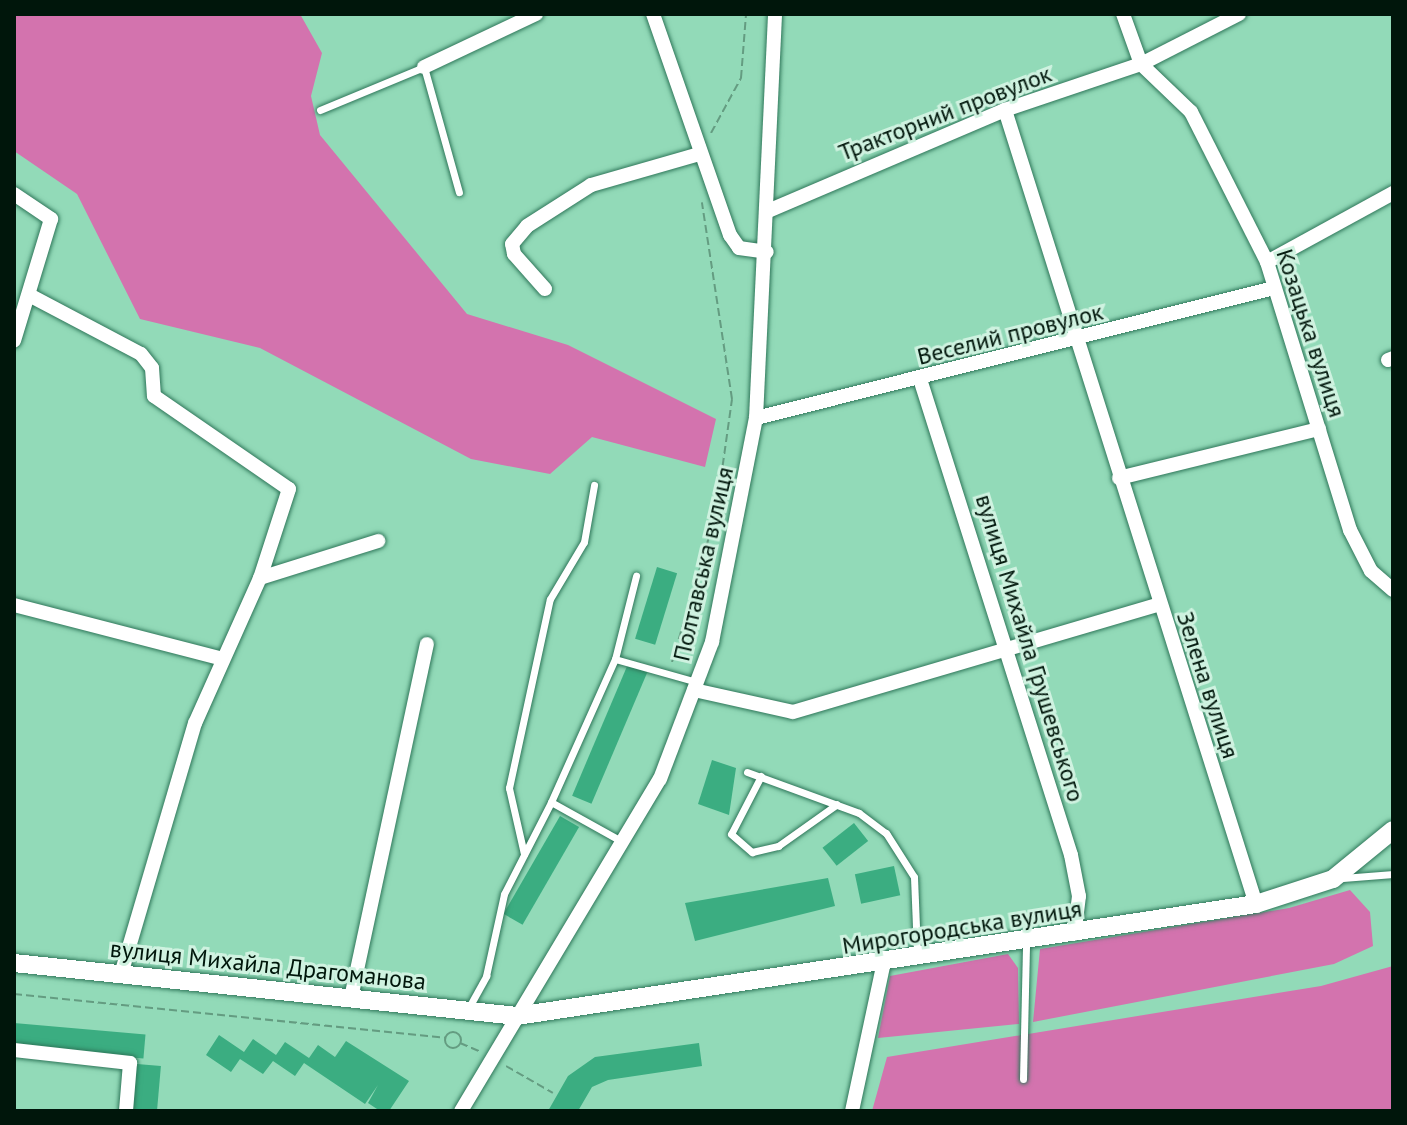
<!DOCTYPE html>
<html>
<head>
<meta charset="utf-8">
<style>
  body { margin:0 }
  #map { position:relative; width:1407px; height:1125px; overflow:hidden; background:#92dab8; font-family:"PT Sans",sans-serif }
  div>[style] { position:absolute }
  [style*='--x'] { left:calc(var(--x)*1px); top:calc(var(--y)*1px); width:calc(var(--w)*1px); rotate:calc(var(--a)*1deg) }
  .green>* { inset:0; background:#d373ae }
  .building>* { inset:0; background:#3bad81; transform-origin:0 0 }
  .path>* { height:2px; margin-top:-1px; transform-origin:0; background:repeating-linear-gradient(90deg,#649c81 0 8px,transparent 0 12px) }
  .path>.ring { margin:-1px; padding:0; box-sizing:content-box; background:none; border:2px solid #649c81; border-radius:50% }
  .roads { filter:drop-shadow(0 0 2px #2f775a) drop-shadow(0 0 2px #2f775a) }
  .service>* { height:7px; margin:-3.5px; padding:0 3.5px; transform-origin:3.5px; border-radius:3.5px; background:#fff }
  .minor>* { height:14px; margin:-7px; padding:0 7px; transform-origin:7px; border-radius:7px; background:#fff }
  .tertiary>* { height:18px; margin:-9px; padding:0 9px; transform-origin:9px; border-radius:9px; background:#fff }
  span { translate:-50% -50%; white-space:nowrap; text-align:center; line-height:1.15; -webkit-text-stroke:6px #cff2e0; paint-order:stroke }
  .street-label { font-size:24px; color:#00160b }
  .frame { position:absolute; inset:0; border:16px solid #00160b; pointer-events:none }
</style>
</head>
<body>
<div id="map">
  <div class="green">
    <div style="clip-path:polygon(14px 14px,300px 14px,322px 53px,311px 96px,320px 135px,467px 314px,568px 345px,716px 419px,705px 467px,592px 437px,550px 474px,471px 459px,260px 348px,140px 319px,77px 194px,14px 151px)"></div>
    <div style="clip-path:polygon(1350px 890px,1370px 912px,1373px 946px,1334px 964px,1033px 1022px,1040px 949px,1289px 908px)"></div>
    <div style="clip-path:polygon(1008px 954px,1018px 968px,1019px 1024px,878px 1038px,890px 976px)"></div>
    <div style="clip-path:polygon(1393px 966px,1393px 1111px,872px 1111px,887px 1057px,1321px 986px)"></div>
  </div>
  <div class="building">
    <div style="left:657px;top:567px;width:21px;height:75px;rotate:17deg"></div>
    <div style="left:628px;top:664px;width:21px;height:143px;rotate:23deg"></div>
    <div style="clip-path:polygon(712px 760px,736px 768px,729px 815px,698px 804px)"></div>
    <div style="left:560px;top:816px;width:22px;height:113px;rotate:30deg"></div>
    <div style="left:854px;top:823px;width:23px;height:40px;rotate:52deg"></div>
    <div style="left:894px;top:866px;width:30px;height:40px;rotate:78deg"></div>
    <div style="clip-path:polygon(828px 878px,835px 906px,695px 941px,685px 903px)"></div>
    <div style="left:14px;top:1023px;width:132px;height:24px;rotate:5deg"></div>
    <div style="clip-path:polygon(219px 1035px,244px 1052px,253px 1039px,276px 1055px,285px 1042px,309px 1058px,318px 1045px,335px 1057px,346px 1041px,409px 1081px,389px 1111px,380px 1111px,368px 1103px,378px 1085px,365px 1104px,304px 1063px,295px 1076px,273px 1061px,263px 1074px,240px 1059px,231px 1072px,206px 1055px)"></div>
    <div style="clip-path:polygon(699px 1043px,702px 1066px,608px 1080px,592px 1087px,578px 1111px,548px 1111px,568px 1076px,595px 1057px)"></div>
    <div style="left:137px;top:1064px;width:24px;height:47px;rotate:5deg"></div>
  </div>
  <div class="path">
    <div style="--x:711;--y:133;--w:63;--a:-61.4"></div>
    <div style="--x:741;--y:78;--w:64;--a:-85.5"></div>
    <div style="--x:672;--y:662;--w:155;--a:-73.5"></div>
    <div style="--x:716;--y:513;--w:115;--a:-82"></div>
    <div style="--x:732;--y:399;--w:199;--a:-98.7"></div>
    <div style="--x:14;--y:994;--w:433;--a:5.8"></div>
    <div class="ring" style="left:445px;top:1032px;width:14px;height:14px"></div>
    <div style="--x:460;--y:1043;--w:21;--a:23"></div>
    <div style="--x:506;--y:1066;--w:54;--a:29.9"></div>
  </div>
  <div class="roads">
    <div class="service">
      <div style="--x:320;--y:110;--w:113;--a:-22.5"></div>
      <div style="--x:424;--y:67;--w:130;--a:74.4"></div>
      <div style="--x:615;--y:659;--w:86;--a:-75.8"></div>
      <div style="--x:747;--y:772;--w:119;--a:20.1"></div>
      <div style="--x:859;--y:813;--w:34;--a:37"></div>
      <div style="--x:886;--y:833;--w:52;--a:57.5"></div>
      <div style="--x:914;--y:877;--w:76;--a:87.7"></div>
      <div style="--x:761;--y:776;--w:65;--a:117.3"></div>
      <div style="--x:731;--y:834;--w:28;--a:41"></div>
      <div style="--x:752;--y:852;--w:27;--a:-13"></div>
      <div style="--x:778;--y:846;--w:72;--a:-35.4"></div>
      <div style="--x:551;--y:802;--w:157;--a:-65.9"></div>
      <div style="--x:615;--y:659;--w:85;--a:15.7"></div>
      <div style="--x:524;--y:854;--w:68;--a:-102.8"></div>
      <div style="--x:509;--y:788;--w:193;--a:-77.8"></div>
      <div style="--x:550;--y:599;--w:66;--a:-59.2"></div>
      <div style="--x:584;--y:542;--w:58;--a:-80"></div>
      <div style="--x:1343;--y:878;--w:50;--a:-4.6"></div>
      <div style="--x:468;--y:1009;--w:38;--a:-61"></div>
      <div style="--x:486;--y:976;--w:84;--a:-77.6"></div>
      <div style="--x:504;--y:894;--w:103;--a:-62.9"></div>
      <div style="--x:551;--y:802;--w:82;--a:29.1"></div>
      <div style="--x:1023;--y:1079;--w:137;--a:-88.7"></div>
    </div>
    <div class="minor">
      <div style="--x:653;--y:14;--w:234;--a:70.8"></div>
      <div style="--x:730;--y:235;--w:16;--a:55"></div>
      <div style="--x:739;--y:248;--w:28;--a:8"></div>
      <div style="--x:1123;--y:14;--w:53;--a:70.2"></div>
      <div style="--x:1141;--y:64;--w:69;--a:43.8"></div>
      <div style="--x:1191;--y:112;--w:168;--a:63.1"></div>
      <div style="--x:1267;--y:262;--w:281;--a:72.8"></div>
      <div style="--x:1350;--y:530;--w:46;--a:62.9"></div>
      <div style="--x:1371;--y:571;--w:29;--a:41"></div>
      <div style="--x:424;--y:67;--w:124;--a:-25.3"></div>
      <div style="--x:1005;--y:110;--w:833;--a:72.46"></div>
      <div style="--x:14;--y:194;--w:45;--a:34"></div>
      <div style="--x:51;--y:219;--w:127;--a:106.9"></div>
      <div style="--x:768;--y:211;--w:258;--a:-23.1"></div>
      <div style="--x:1005;--y:110;--w:144;--a:-18.7"></div>
      <div style="--x:1141;--y:64;--w:110;--a:-27"></div>
      <div style="--x:1267;--y:262;--w:144;--a:-28.7"></div>
      <div style="--x:545;--y:289;--w:47;--a:-131.5"></div>
      <div style="--x:514;--y:254;--w:10;--a:-101"></div>
      <div style="--x:512;--y:244;--w:23;--a:-50"></div>
      <div style="--x:527;--y:226;--w:76;--a:-32.6"></div>
      <div style="--x:591;--y:185;--w:112;--a:-16"></div>
      <div style="--x:31;--y:296;--w:124;--a:27.8"></div>
      <div style="--x:141;--y:354;--w:18;--a:52"></div>
      <div style="--x:152;--y:368;--w:28;--a:86"></div>
      <div style="--x:154;--y:396;--w:164;--a:34.6"></div>
      <div style="--x:289;--y:489;--w:94;--a:108"></div>
      <div style="--x:260;--y:578;--w:159;--a:114.1"></div>
      <div style="--x:195;--y:723;--w:262;--a:106.4"></div>
      <div style="--x:1388;--y:360;--w:5;--a:-22"></div>
      <div style="--x:920;--y:379;--w:499;--a:72.4"></div>
      <div style="--x:1071;--y:855;--w:42;--a:79"></div>
      <div style="--x:1079;--y:896;--w:38;--a:97"></div>
      <div style="--x:756;--y:418;--w:534;--a:-14.09"></div>
      <div style="--x:1119;--y:478;--w:206;--a:-13.8"></div>
      <div style="--x:260;--y:578;--w:124;--a:-17.4"></div>
      <div style="--x:14;--y:605;--w:212;--a:14.5"></div>
      <div style="--x:694;--y:690;--w:101;--a:12.5"></div>
      <div style="--x:793;--y:712;--w:382;--a:-16.4"></div>
      <div style="--x:351;--y:998;--w:362;--a:-77.9"></div>
      <div style="--x:14;--y:1050;--w:117;--a:6.4"></div>
      <div style="--x:130;--y:1063;--w:48;--a:94.8"></div>
      <div style="--x:461;--y:1111;--w:387;--a:-59.1"></div>
      <div style="--x:660;--y:779;--w:147;--a:-69.2"></div>
      <div style="--x:712;--y:642;--w:228;--a:-78.9"></div>
      <div style="--x:756;--y:418;--w:404;--a:-87.3"></div>
      <div style="--x:852;--y:1111;--w:152;--a:-77.9"></div>
    </div>
    <div class="tertiary">
      <div style="--x:14;--y:963;--w:506;--a:6.01"></div>
      <div style="--x:517;--y:1016;--w:747;--a:-8.62"></div>
      <div style="--x:1256;--y:904;--w:81;--a:-18"></div>
      <div style="--x:1333;--y:879;--w:77;--a:-39.2"></div>
    </div>
  </div>
  <div class="street-label">
    <span style="left:945px;top:113px;rotate:-21deg">Тракторний провулок</span>
    <span style="left:1311px;top:333px;rotate:72deg">Козацька вулиця</span>
    <span style="left:1010px;top:334px;rotate:-14deg">Веселий провулок</span>
    <span style="left:703px;top:564px;rotate:-77deg">Полтавська вулиця</span>
    <span style="left:1030px;top:648px;rotate:73deg">вулиця Михайла Грушевського</span>
    <span style="left:1208px;top:685px;rotate:72deg">Зелена вулиця</span>
    <span style="left:962px;top:927px;rotate:-9deg">Мирогородська вулиця</span>
    <span style="left:268px;top:965px;rotate:6deg">вулиця Михайла Драгоманова</span>
  </div>
  <div class="frame"></div>
</div>
</body>
</html>
